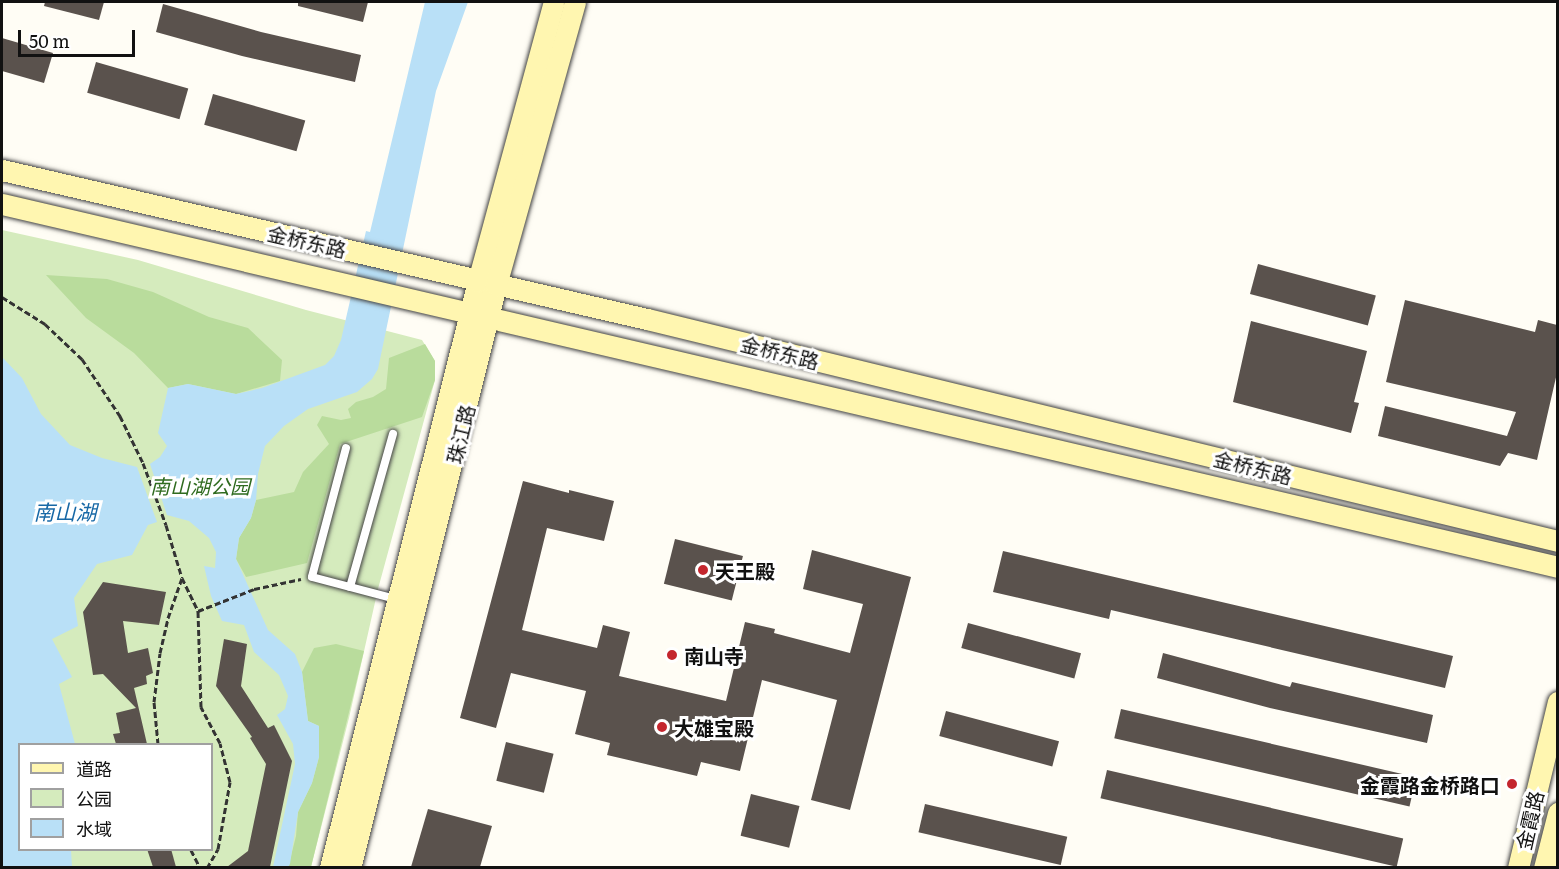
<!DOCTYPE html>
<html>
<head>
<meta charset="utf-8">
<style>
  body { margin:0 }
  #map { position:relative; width:1559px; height:869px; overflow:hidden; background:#fffdf5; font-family:Literata,"Noto Sans SC",serif }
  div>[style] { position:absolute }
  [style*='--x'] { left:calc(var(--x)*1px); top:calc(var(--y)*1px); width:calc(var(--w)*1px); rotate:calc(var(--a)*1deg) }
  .green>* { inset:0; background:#d5ebbd }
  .forest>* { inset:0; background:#b9dc9c }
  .water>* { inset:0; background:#b9e0f7 }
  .building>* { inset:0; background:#5a524d; transform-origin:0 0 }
  .path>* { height:3px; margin-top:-1.5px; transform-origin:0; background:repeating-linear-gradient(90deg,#333 0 6px,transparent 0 9px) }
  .roads { filter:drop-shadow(0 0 2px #444) drop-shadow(0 0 2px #444) }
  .lane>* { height:8px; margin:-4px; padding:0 4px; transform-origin:4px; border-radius:4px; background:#fff }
  .secondary>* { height:21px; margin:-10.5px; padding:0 10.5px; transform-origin:10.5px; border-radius:10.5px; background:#fff6b0 }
  .dots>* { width:16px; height:16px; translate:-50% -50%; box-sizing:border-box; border:3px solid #fff; border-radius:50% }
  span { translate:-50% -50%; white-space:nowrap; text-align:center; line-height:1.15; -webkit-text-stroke:6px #fff; paint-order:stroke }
  .street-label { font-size:20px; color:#111 }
  .park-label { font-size:20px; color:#2f6b1f; font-style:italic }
  .poi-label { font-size:20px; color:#111; font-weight:700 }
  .left { translate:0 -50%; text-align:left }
  .right { translate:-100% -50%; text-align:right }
  .water-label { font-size:21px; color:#1768a6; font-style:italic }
  .frame { position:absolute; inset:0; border:3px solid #111; pointer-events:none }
  .legend { position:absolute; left:18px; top:743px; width:195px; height:108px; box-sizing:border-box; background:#fff; border:2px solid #a0a0a0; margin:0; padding:8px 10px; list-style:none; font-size:18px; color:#111 }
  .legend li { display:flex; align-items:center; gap:12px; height:30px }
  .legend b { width:30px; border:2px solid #a0a0a0 }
  .scale { position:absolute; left:18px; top:30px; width:117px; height:27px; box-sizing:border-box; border:3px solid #111; border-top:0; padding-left:8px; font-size:18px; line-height:21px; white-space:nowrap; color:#111; -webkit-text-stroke:4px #fff; paint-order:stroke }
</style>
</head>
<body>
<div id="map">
  <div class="green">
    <div style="clip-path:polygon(evenodd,2px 230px,138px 260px,306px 310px,422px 340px,435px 361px,435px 380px,378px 589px,349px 718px,311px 867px,2px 867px,2px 230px,20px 744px,212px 744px,212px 850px,20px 850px,20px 744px)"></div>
  </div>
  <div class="forest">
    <div style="clip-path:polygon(46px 275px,107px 279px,153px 292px,209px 317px,248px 328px,282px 360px,280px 381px,236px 394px,188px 384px,168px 388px,134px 353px,86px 318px)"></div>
    <div style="clip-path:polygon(425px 344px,435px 361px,435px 380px,422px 417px,340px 444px,307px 563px,246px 577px,236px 559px,239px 538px,251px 518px,256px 500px,294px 492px,303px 472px,329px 444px,317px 425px,322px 416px,341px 420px,351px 418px,348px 409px,356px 402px,373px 397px,386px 389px,389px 358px)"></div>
    <div style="clip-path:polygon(336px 644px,364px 651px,311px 867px,288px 868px,296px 836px,298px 812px,312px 783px,319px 757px,319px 726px,308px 721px,302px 672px,314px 648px)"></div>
  </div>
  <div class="water">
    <div style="clip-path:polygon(425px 2px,468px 2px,436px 91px,378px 369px,372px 379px,357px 392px,308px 409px,284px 426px,265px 446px,258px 474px,256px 500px,251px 518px,239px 538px,236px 559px,268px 630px,295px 654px,302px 672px,308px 721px,319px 726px,319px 757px,312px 783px,298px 812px,290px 864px,288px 867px,273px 867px,295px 764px,293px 744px,277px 715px,285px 709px,288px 696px,279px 675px,254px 652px,244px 625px,222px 621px,211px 596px,204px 566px,215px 568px,216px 552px,209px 538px,189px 521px,167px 515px,150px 464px,160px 457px,167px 446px,158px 433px,168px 388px,188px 384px,236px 394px,262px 388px,325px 365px,334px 356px,341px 340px,366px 231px,370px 232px)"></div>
    <div style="clip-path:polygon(2px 357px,22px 378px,41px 414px,70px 445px,102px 458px,137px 467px,157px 522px,148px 525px,132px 555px,97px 564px,74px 598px,78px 626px,52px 639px,72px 677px,59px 684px,75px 744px,20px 744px,20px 850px,71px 850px,72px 867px,2px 867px)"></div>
  </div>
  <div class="building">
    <div style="clip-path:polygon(45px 2px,104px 2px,99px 20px,44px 6px)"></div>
    <div style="clip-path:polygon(298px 2px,368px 2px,363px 22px,298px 6px)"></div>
    <div style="clip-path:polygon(163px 4px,261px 32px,361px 55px,355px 82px,242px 56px,156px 32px)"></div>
    <div style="clip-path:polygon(2px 38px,53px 53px,44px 83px,2px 71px)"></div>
    <div style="left:96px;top:62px;width:96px;height:32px;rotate:16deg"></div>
    <div style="left:213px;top:94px;width:96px;height:32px;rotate:16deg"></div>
    <div style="left:1258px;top:264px;width:122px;height:31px;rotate:15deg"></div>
    <div style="clip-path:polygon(1405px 300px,1535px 332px,1538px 320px,1557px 325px,1557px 373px,1537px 460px,1508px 453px,1500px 466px,1378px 436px,1385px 406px,1507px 436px,1516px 412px,1386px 382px)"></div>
    <div style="clip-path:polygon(1251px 321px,1367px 351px,1354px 402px,1359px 403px,1351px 433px,1233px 402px)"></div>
    <div style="clip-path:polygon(523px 481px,569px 493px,569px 490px,614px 501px,604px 541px,547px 528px,522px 630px,597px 648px,603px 625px,630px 632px,619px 676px,726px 701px,745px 622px,775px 629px,774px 633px,850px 653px,863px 604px,803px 589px,812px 550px,911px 577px,850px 810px,811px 800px,837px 700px,762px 680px,740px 771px,701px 762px,697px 776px,607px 755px,610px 743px,575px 734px,586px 691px,511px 673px,496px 728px,460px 718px)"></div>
    <div style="left:675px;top:539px;width:70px;height:46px;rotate:14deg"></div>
    <div style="clip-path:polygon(1003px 551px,1453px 656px,1445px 688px,1111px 610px,1109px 619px,993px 592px)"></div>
    <div style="clip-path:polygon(103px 582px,166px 592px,159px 625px,123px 621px,128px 653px,148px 648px,153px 673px,146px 676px,147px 684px,134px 688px,147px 744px,116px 744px,113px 734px,120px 733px,116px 713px,136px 708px,103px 674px,93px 675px,83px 612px)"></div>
    <div style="left:968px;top:623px;width:117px;height:26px;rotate:15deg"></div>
    <div style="clip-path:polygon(224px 639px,247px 644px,241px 686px,268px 728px,274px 725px,292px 761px,270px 867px,227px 867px,248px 851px,266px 764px,250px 738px,252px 737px,216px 686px)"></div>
    <div style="clip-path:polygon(1163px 653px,1290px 687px,1292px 682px,1433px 715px,1427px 743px,1270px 708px,1157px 678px)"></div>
    <div style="left:1121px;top:709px;width:303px;height:30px;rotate:13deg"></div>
    <div style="left:946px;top:711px;width:117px;height:26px;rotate:15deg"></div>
    <div style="left:506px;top:742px;width:49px;height:40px;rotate:14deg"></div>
    <div style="left:1107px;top:770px;width:304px;height:29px;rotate:13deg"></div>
    <div style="left:751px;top:794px;width:50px;height:43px;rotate:14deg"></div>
    <div style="left:925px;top:804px;width:146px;height:29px;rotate:13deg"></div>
    <div style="clip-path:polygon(428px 809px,492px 826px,480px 867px,411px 867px)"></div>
    <div style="clip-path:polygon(147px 849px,171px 849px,176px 867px,153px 867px)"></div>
  </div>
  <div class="path">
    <div style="--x:2;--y:297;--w:51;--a:32.1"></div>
    <div style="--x:45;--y:324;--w:51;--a:43.4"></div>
    <div style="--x:82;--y:359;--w:69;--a:56.3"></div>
    <div style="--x:120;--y:416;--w:52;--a:63.9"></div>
    <div style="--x:143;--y:463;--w:66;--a:69.6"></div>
    <div style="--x:166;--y:525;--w:55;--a:73.2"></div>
    <div style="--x:182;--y:578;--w:37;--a:64"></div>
    <div style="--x:158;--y:744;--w:42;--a:-95.4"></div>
    <div style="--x:154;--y:702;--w:49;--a:-83"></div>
    <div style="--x:160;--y:653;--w:36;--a:-77"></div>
    <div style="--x:168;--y:618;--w:42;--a:-70.7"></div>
    <div style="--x:191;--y:850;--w:20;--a:63"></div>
    <div style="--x:207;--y:868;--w:22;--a:-60"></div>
    <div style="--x:218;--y:849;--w:68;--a:-79.8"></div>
    <div style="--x:230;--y:782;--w:40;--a:-104.4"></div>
    <div style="--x:220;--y:743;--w:41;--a:-117.8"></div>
    <div style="--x:201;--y:707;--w:96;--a:-91.8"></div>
    <div style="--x:198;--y:611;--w:60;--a:-21.4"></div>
    <div style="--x:254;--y:589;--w:48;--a:-12"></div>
  </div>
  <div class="roads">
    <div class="lane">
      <div style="--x:346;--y:448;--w:133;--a:104.8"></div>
      <div style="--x:312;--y:577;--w:86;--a:14.8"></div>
      <div style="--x:350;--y:587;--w:159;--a:-74.3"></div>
    </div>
    <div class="secondary">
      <div style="--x:2;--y:170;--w:662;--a:13.01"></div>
      <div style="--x:647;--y:319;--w:938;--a:13.7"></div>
      <div style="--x:2;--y:204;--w:1598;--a:13.13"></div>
      <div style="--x:330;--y:868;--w:605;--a:-75.85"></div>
      <div style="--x:478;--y:281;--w:289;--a:-74.8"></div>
      <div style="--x:350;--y:868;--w:601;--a:-75.94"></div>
      <div style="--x:496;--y:285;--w:294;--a:-74.4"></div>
      <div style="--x:1518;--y:868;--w:171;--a:-76.5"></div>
      <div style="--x:1544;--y:868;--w:57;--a:-75.7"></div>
    </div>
  </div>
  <div class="dots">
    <div style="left:703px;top:570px;background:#c4262e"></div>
    <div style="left:672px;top:655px;background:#c4262e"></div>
    <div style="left:662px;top:727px;background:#c4262e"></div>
    <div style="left:1512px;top:784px;background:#c4262e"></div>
  </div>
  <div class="street-label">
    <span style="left:307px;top:241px;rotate:13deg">金桥东路</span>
    <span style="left:780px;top:352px;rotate:14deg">金桥东路</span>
    <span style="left:460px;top:434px;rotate:-76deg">珠江路</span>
    <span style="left:1253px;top:467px;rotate:14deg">金桥东路</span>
    <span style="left:1529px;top:820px;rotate:-77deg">金霞路</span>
  </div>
  <div class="park-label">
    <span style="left:200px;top:485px">南山湖公园</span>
  </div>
  <div class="poi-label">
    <span class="left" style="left:715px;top:570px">天王殿</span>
    <span class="left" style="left:684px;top:655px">南山寺</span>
    <span class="left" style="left:674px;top:727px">大雄宝殿</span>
    <span class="right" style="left:1500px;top:784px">金霞路金桥路口</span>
  </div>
  <div class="water-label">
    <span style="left:65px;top:511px">南山湖</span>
  </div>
  <div class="frame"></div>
  <ul class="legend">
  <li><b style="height:8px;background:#fff6b0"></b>道路</li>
  <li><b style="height:16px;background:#d5ebbd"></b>公园</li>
  <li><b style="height:16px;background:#b9e0f7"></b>水域</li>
  </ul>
  <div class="scale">50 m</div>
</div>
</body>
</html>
